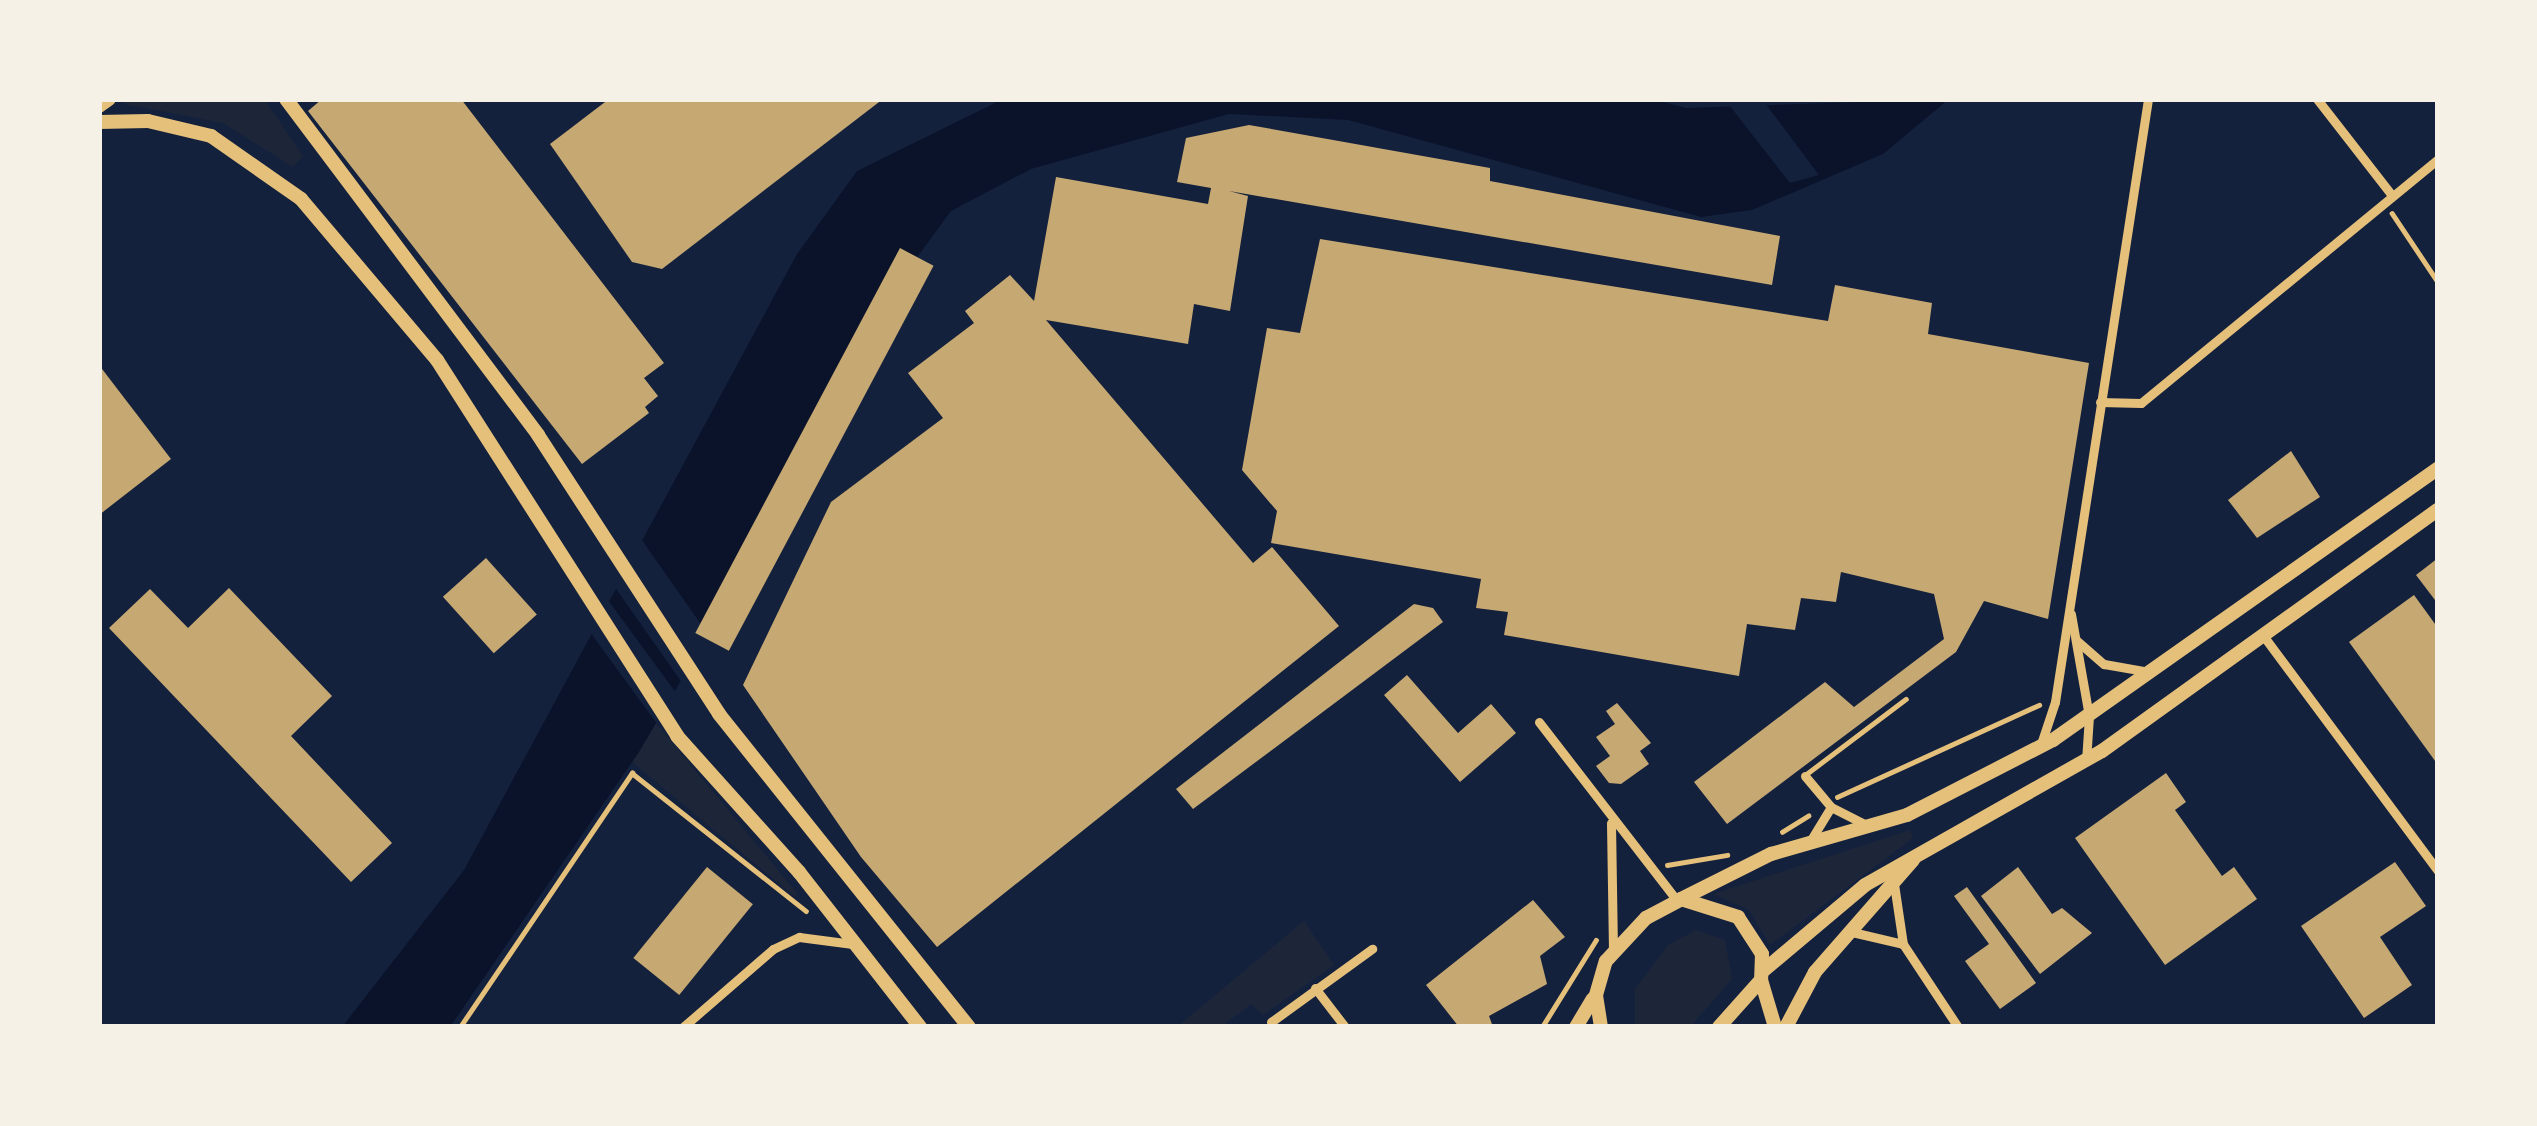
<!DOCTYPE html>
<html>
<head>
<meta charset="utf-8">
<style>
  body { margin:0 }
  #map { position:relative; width:2537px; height:1126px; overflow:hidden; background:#14213d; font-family:"Open Sans",sans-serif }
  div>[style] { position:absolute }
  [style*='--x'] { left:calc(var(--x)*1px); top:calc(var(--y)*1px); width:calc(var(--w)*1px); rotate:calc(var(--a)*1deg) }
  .green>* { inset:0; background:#1d2539 }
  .water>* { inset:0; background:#0b132b }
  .pier>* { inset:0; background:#14213d }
  .building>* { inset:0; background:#c6a872; transform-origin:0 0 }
  .path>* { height:4.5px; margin:-2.25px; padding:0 2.25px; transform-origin:2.25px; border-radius:2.25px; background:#e5c07b }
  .service>* { height:4.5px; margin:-2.25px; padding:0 2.25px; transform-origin:2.25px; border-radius:2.25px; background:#e5c07b }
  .minor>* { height:9px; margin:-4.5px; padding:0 4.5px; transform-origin:4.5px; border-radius:4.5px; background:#e5c07b }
  .primary>* { height:14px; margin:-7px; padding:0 7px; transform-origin:7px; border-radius:7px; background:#e5c07b }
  span { translate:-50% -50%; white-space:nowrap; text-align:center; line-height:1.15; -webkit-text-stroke:9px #f6f1e7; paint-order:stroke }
  .frame { position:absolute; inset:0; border:102px solid #f6f1e7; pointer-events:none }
</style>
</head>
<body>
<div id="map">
  <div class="green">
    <div style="clip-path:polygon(131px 99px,264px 99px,303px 156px,293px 167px,223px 123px,124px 104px)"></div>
    <div style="clip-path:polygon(656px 723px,797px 893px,795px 897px,632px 762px)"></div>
    <div style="clip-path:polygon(1910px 830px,1913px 838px,1770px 945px,1749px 910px,1713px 894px)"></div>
    <div style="clip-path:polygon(1304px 921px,1334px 965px,1263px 1015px,1251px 1004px,1221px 1027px,1177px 1027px)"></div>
    <div style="clip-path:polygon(1696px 930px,1725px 940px,1732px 979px,1690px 1027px,1635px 1027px,1635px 989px,1668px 945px)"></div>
  </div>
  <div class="water">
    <div style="clip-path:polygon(1003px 99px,1653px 99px,1686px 108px,1949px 99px,1883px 154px,1752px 210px,1701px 217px,1348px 120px,1229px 114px,1031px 169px,951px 211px,880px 308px,769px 531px,639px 752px,450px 1027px,342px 1027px,464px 870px,797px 254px,857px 171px)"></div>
  </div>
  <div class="pier">
    <div style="clip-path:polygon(1762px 99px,1819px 175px,1790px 183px,1726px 101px)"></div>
    <div style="clip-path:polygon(639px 536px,712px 640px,685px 687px,612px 583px)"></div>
    <div style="clip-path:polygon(605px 596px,679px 697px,660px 728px,587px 628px)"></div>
  </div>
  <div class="building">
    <div style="clip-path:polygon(322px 99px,461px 99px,664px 363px,644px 378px,658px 396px,645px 407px,649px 413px,582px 464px,308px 111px)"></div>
    <div style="clip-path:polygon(609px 99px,883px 99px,662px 269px,632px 262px,550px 144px)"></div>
    <div style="clip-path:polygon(1249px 125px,1490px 168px,1490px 181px,1780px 236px,1772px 285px,1229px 191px,1248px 196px,1230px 311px,1194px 304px,1188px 344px,1046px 320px,1253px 563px,1272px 547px,1339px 626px,937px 947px,861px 857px,743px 685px,831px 502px,943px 418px,908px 373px,974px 323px,965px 311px,1010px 275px,1034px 301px,1056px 177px,1208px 204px,1211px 188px,1177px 182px,1186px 138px)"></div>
    <div style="clip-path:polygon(1320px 239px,1828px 321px,1835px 285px,1932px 303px,1928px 334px,2089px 363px,2048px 619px,1984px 601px,1956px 652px,1727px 824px,1694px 782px,1825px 682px,1854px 707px,1944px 639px,1934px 594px,1841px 572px,1836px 602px,1801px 598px,1795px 630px,1747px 624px,1739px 676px,1504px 635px,1508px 612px,1476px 608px,1481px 579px,1271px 543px,1277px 511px,1242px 470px,1267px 328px,1300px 333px)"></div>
    <div style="left:900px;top:248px;width:38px;height:436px;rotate:28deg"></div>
    <div style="clip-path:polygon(99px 365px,171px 459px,99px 515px)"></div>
    <div style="clip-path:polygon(2291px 451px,2320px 497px,2257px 538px,2228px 500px)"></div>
    <div style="left:486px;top:558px;width:76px;height:58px;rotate:48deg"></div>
    <div style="clip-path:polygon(2438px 558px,2438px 604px,2416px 575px)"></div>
    <div style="clip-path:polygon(229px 588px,332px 696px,291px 736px,392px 843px,351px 882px,109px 628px,150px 589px,188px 628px)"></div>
    <div style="clip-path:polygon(2414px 595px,2438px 628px,2438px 765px,2349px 642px)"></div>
    <div style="clip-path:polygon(1414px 604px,1433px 608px,1443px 622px,1193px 809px,1176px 789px)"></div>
    <div style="clip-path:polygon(1407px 675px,1458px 733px,1491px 704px,1516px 733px,1460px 782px,1384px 695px)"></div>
    <div style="clip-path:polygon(1617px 703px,1651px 743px,1640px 751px,1649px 764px,1621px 784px,1609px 783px,1596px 766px,1610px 756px,1596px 737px,1615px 724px,1606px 711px)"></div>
    <div style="clip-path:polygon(2166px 773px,2186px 802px,2175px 810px,2222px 876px,2234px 867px,2257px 899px,2165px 965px,2075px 838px)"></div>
    <div style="clip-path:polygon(2395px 862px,2426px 906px,2380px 937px,2412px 985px,2364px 1018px,2301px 926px)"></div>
    <div style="left:707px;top:867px;width:59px;height:117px;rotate:39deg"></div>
    <div style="clip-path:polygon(2018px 867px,2052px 914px,2062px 908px,2092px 933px,2040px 974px,1981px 896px)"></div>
    <div style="clip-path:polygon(1967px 887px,2036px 983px,2000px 1009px,1965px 961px,1989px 944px,1954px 896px)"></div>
    <div style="clip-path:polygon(1533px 900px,1565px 937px,1540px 956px,1547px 984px,1489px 1016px,1493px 1027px,1459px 1027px,1426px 985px)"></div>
  </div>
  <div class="path">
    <div style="--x:2392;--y:213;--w:83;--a:56.3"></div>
    <div style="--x:1837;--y:797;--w:222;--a:-24.5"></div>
    <div style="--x:1782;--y:832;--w:31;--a:-32"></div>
    <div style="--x:1667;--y:865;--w:61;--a:-9.5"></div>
    <div style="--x:460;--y:1027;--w:307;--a:-55.9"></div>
    <div style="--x:632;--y:773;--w:222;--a:38.4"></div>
    <div style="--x:1542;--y:1027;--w:102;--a:-58.2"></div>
  </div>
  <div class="service">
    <div style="--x:1805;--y:775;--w:126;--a:-37"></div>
  </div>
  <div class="minor">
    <div style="--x:2317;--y:99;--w:120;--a:52.1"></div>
    <div style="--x:2100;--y:402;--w:41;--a:1.4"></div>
    <div style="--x:2141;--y:403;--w:384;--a:-39.4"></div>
    <div style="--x:2071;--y:614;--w:104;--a:80"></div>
    <div style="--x:2089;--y:716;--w:45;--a:93.8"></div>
    <div style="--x:2262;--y:634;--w:295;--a:53.4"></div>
    <div style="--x:2076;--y:640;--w:37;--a:41"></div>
    <div style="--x:2104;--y:664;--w:47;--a:9.9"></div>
    <div style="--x:1539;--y:722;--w:224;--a:52.3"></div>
    <div style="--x:2041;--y:744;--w:44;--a:-71.6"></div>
    <div style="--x:2055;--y:702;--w:610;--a:-81.23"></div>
    <div style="--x:1805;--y:776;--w:40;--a:50"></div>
    <div style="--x:1831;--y:807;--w:37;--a:27"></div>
    <div style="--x:1611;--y:823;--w:129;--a:89.1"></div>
    <div style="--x:1809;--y:843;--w:42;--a:-58.6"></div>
    <div style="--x:1894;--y:884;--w:61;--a:81.5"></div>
    <div style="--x:1852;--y:932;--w:52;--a:13.2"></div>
    <div style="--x:1903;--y:944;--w:100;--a:56.5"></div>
    <div style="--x:1315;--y:988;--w:49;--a:52.4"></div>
    <div style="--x:1271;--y:1022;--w:125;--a:-35.9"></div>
    <div style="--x:683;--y:1027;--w:119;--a:-40.9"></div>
    <div style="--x:773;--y:949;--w:29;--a:-25"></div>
    <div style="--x:799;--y:937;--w:54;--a:7.4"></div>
  </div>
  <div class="primary">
    <div style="--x:286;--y:99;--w:420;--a:53.1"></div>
    <div style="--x:538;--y:435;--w:333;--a:57"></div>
    <div style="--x:719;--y:714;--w:401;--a:51.4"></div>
    <div style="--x:99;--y:106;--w:12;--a:-35"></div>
    <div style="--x:99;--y:122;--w:49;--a:-1.2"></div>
    <div style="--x:148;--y:121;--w:65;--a:13.4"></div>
    <div style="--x:211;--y:136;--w:110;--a:35"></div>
    <div style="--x:301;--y:199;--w:211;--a:49.8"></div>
    <div style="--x:437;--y:360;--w:446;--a:57.4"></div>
    <div style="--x:677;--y:736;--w:183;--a:48.1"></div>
    <div style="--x:799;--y:872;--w:197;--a:52"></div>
    <div style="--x:1681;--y:899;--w:101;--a:-26.6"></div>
    <div style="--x:1771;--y:854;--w:141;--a:-16"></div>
    <div style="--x:1907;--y:815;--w:164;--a:-27.2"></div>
    <div style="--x:2053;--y:740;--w:471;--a:-35.2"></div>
    <div style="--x:1763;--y:971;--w:133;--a:-40.1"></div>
    <div style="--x:1865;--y:885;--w:272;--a:-29.5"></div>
    <div style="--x:2102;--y:751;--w:413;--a:-35.7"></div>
    <div style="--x:1761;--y:980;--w:49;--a:73.4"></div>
    <div style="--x:1576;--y:1027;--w:33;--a:-59"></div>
    <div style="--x:1601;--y:1027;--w:32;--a:-99"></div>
    <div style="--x:1596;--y:995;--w:35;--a:-74"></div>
    <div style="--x:1606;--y:961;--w:59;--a:-47.1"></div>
    <div style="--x:1646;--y:918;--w:40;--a:-28"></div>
    <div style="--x:1681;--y:899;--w:60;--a:17.5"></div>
    <div style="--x:1738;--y:917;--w:44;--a:57"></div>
    <div style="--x:1762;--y:954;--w:26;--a:92"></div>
    <div style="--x:1761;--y:980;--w:63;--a:131.8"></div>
    <div style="--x:1786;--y:1027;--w:62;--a:-62.2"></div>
    <div style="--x:1815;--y:972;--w:149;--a:-48.8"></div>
  </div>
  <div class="frame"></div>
</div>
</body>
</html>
